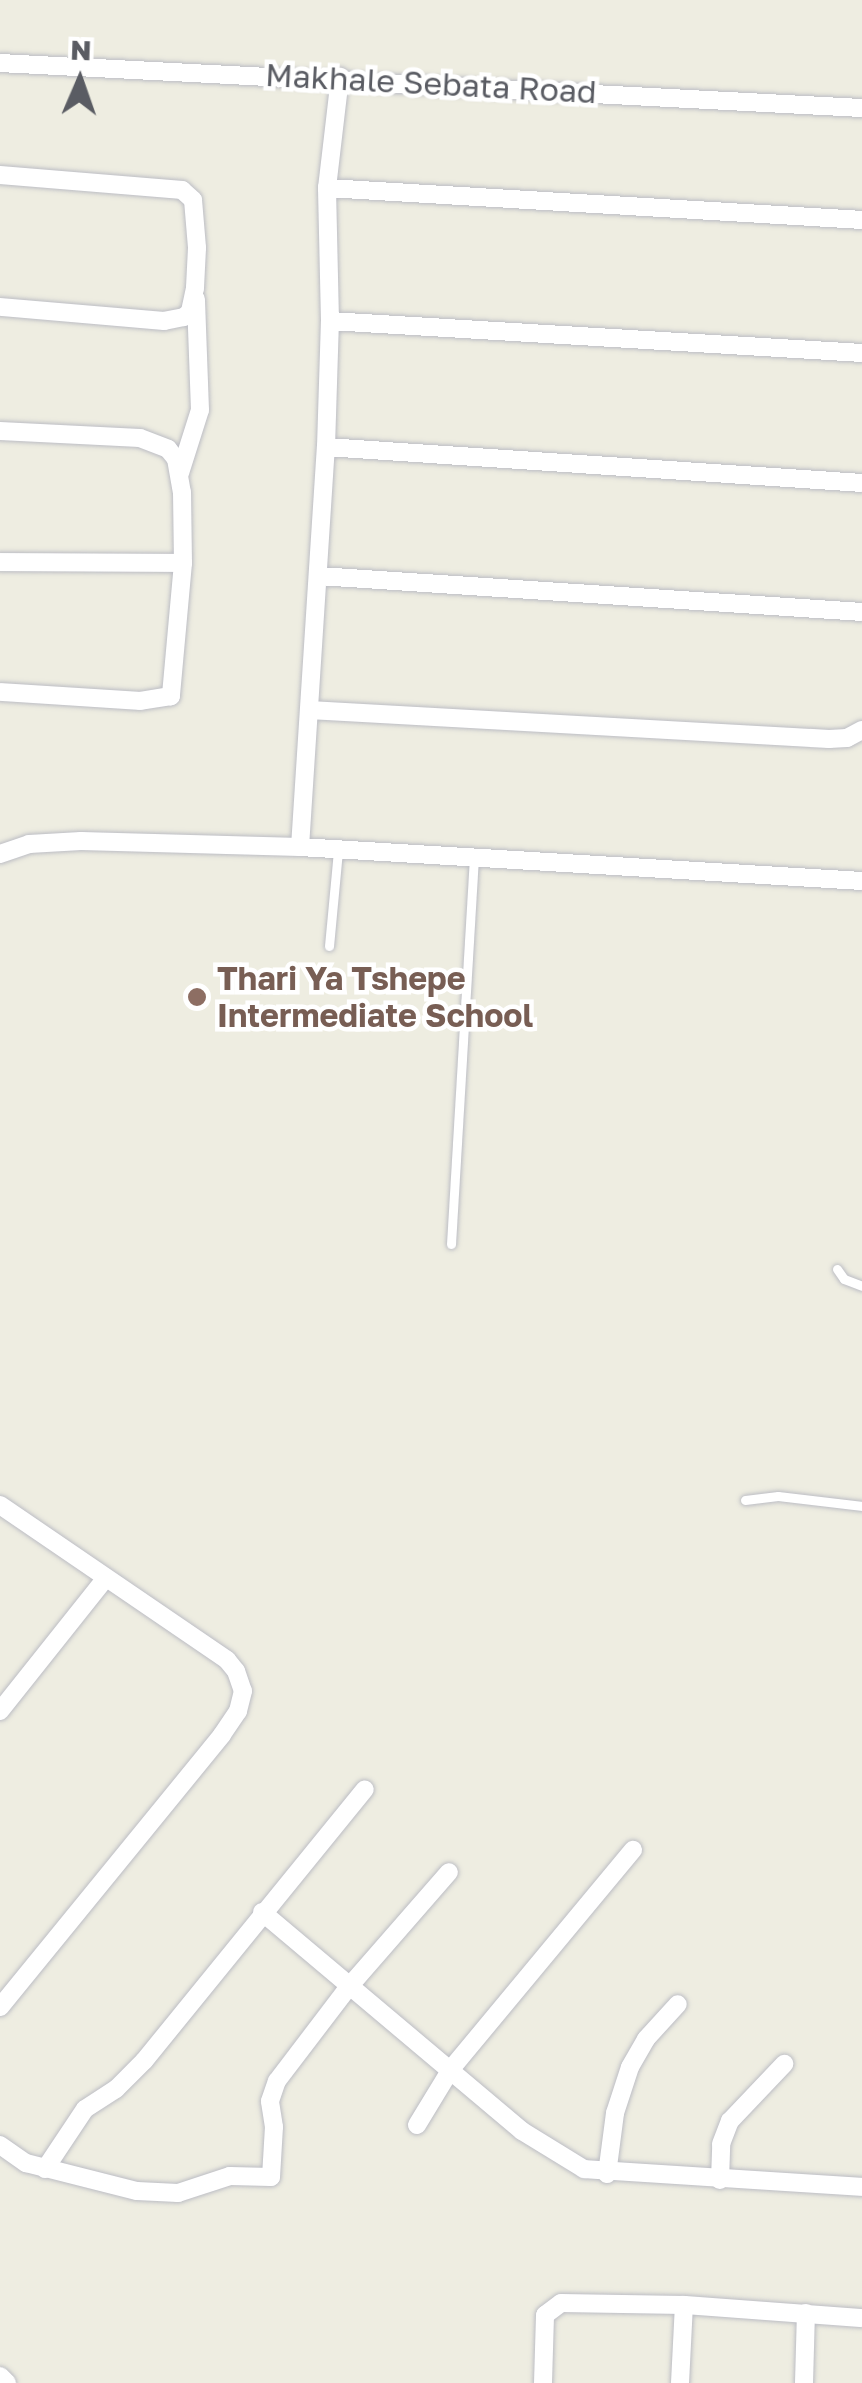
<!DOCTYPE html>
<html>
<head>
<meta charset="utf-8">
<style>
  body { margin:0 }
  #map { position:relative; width:862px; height:2383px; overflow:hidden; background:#eeede1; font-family:"Golos Text",sans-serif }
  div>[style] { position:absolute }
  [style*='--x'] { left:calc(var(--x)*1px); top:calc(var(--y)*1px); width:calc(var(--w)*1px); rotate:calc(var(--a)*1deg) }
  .roads { filter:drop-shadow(0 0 2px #bcbdc4) drop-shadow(0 0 2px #bcbdc4) }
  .lane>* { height:9px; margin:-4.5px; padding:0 4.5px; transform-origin:4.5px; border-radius:4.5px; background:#fff }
  .street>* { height:18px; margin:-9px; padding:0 9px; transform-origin:9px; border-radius:9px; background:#fff }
  .dots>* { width:28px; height:28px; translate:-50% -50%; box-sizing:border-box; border:5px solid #fff; border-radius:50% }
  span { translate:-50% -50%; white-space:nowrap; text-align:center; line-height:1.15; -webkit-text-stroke:9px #fff; paint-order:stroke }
  .street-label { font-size:32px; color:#5a5c63 }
  .education-label { font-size:32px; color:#785e54; font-weight:700 }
  .left { translate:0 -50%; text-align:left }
  .north { position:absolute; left:30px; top:30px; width:100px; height:100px; -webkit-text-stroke:8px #fff; paint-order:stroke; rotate:2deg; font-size:28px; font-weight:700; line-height:40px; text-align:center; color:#5a5c63 }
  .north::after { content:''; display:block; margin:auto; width:35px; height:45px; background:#5a5c63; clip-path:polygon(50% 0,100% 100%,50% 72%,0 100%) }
</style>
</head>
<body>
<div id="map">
  <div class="roads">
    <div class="lane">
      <div style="--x:329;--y:946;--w:95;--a:-84.6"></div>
      <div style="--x:451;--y:1244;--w:387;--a:-86.6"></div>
      <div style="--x:837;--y:1269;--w:12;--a:55"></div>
      <div style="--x:844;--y:1279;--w:19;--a:21"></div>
      <div style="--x:745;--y:1500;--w:33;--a:-7"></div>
      <div style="--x:778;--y:1496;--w:85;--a:6.8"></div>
    </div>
    <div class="street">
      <div style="--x:0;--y:63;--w:863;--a:2.99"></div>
      <div style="--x:0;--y:175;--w:183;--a:4.7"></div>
      <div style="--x:182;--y:190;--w:15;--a:42"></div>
      <div style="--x:193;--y:200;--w:48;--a:85.2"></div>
      <div style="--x:197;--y:248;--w:40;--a:92.9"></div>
      <div style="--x:195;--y:288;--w:25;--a:102"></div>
      <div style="--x:190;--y:312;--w:8;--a:140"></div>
      <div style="--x:184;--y:317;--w:20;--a:169"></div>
      <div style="--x:164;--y:321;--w:165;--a:-175.1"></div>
      <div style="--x:327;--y:188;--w:536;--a:3.42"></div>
      <div style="--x:330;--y:321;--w:533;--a:3.44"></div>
      <div style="--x:0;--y:431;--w:140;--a:2.9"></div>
      <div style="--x:140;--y:438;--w:30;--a:21"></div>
      <div style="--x:168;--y:449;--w:13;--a:51"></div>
      <div style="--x:176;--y:459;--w:34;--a:80"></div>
      <div style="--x:182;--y:492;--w:71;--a:89.2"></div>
      <div style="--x:183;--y:563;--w:134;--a:95.2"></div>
      <div style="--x:171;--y:696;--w:31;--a:171"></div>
      <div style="--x:140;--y:701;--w:140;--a:-176.3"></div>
      <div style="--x:326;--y:447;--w:537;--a:3.84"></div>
      <div style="--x:180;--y:473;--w:66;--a:-72.4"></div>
      <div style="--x:200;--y:410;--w:111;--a:-92.1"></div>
      <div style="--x:0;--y:562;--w:183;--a:0.3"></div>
      <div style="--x:319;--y:576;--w:544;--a:3.79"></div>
      <div style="--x:309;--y:710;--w:521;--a:3.19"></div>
      <div style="--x:829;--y:739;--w:18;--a:-3"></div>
      <div style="--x:847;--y:738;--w:17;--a:-28"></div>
      <div style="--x:300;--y:847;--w:401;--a:-86.3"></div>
      <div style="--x:326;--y:447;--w:126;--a:-88.2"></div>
      <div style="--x:330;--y:321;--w:133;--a:-91.3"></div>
      <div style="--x:327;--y:188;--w:112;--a:-83.3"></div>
      <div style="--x:0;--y:854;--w:31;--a:-19"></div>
      <div style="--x:29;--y:844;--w:52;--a:-3.3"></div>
      <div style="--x:81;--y:841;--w:219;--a:1.6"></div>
      <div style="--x:300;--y:847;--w:563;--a:3.46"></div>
      <div style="--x:0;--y:1505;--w:275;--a:34.3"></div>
      <div style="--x:227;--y:1660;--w:14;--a:51"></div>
      <div style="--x:236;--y:1671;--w:21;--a:71"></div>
      <div style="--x:243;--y:1691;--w:21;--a:104"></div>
      <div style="--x:238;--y:1711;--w:29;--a:124"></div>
      <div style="--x:222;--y:1735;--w:351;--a:129.2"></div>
      <div style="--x:0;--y:1711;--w:169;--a:-51.5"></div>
      <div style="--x:262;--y:1912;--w:340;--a:40.1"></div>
      <div style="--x:522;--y:2131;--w:73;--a:31.5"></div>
      <div style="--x:584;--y:2169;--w:279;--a:3.7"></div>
      <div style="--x:417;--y:2125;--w:66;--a:-58.7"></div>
      <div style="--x:451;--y:2069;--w:285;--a:-50.3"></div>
      <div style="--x:0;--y:2145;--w:32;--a:35"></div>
      <div style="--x:26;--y:2163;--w:114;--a:14.2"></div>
      <div style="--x:137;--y:2191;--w:41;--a:2.8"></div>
      <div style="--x:178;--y:2193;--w:55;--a:-18.1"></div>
      <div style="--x:230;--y:2176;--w:41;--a:1.4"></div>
      <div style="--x:271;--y:2177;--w:50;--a:-86.6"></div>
      <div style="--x:274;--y:2127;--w:26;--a:-99"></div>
      <div style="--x:270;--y:2101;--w:21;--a:-71"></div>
      <div style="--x:277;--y:2081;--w:116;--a:-52.7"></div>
      <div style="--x:347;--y:1989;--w:155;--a:-48.9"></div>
      <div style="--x:45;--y:2169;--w:72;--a:-56.3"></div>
      <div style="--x:85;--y:2109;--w:37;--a:-33"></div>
      <div style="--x:116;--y:2089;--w:40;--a:-45"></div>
      <div style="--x:144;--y:2061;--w:350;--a:-50.9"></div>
      <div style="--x:607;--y:2174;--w:62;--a:-82.5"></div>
      <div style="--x:615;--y:2113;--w:48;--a:-71.9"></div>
      <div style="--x:630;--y:2067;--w:32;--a:-60"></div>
      <div style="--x:646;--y:2039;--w:47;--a:-47.6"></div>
      <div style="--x:720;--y:2180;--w:36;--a:-88"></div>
      <div style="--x:721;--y:2144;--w:25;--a:-69"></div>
      <div style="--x:730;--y:2121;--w:79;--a:-46.5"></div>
      <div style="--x:0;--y:2376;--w:10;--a:45"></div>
      <div style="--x:543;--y:2383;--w:68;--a:-88.3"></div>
      <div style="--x:545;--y:2315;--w:20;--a:-37"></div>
      <div style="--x:561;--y:2303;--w:123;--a:0.9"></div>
      <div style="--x:684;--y:2305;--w:178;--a:4.2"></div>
      <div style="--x:680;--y:2383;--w:78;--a:-87.1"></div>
      <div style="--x:804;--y:2383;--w:70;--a:-88.4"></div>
    </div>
  </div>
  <div class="dots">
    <div style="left:197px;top:997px;background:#8d6e63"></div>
  </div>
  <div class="street-label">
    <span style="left:431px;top:83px;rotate:3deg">Makhale Sebata Road</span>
  </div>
  <div class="education-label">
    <span class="left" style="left:217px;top:997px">Thari Ya Tshepe<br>Intermediate School</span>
  </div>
  <div class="north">N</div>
</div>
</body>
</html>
